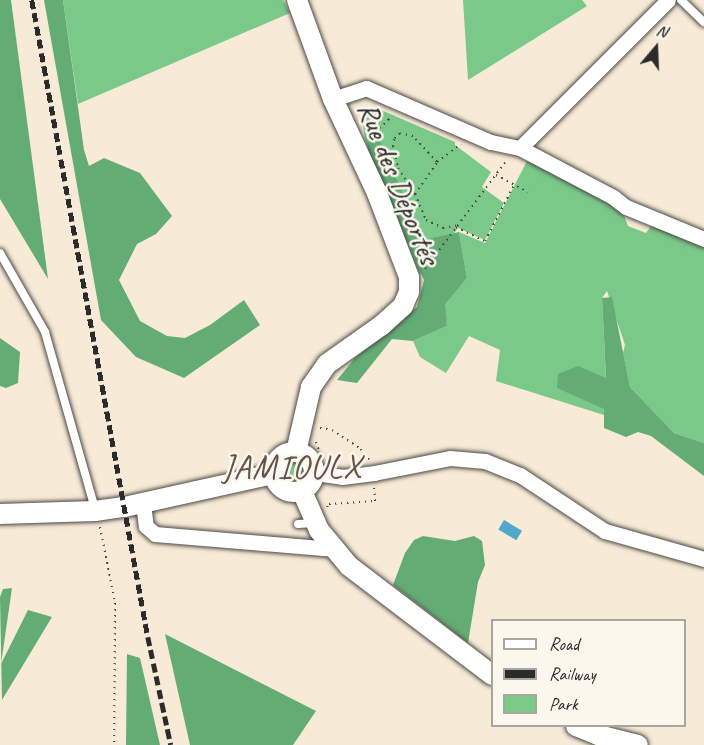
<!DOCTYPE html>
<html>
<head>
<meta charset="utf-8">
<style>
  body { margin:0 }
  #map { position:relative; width:704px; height:745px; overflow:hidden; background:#f7ead6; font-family:Caveat,sans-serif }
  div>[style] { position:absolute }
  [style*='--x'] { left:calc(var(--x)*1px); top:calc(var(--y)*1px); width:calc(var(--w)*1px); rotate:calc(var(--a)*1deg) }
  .green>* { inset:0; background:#7ac989 }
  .round { border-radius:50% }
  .forest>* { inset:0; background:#63ad75 }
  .water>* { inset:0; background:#50a8cd; transform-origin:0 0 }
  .path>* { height:2px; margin-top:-1px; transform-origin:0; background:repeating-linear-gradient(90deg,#4a4845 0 1.5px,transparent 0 6px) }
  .roads { filter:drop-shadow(0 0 2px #4a4845) drop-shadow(0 0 2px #4a4845) }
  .service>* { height:8px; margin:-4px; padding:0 4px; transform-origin:4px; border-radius:4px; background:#fff }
  .minor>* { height:15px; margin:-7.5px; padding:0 7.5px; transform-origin:7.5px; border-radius:7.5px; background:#fff }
  .tertiary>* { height:20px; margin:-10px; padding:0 10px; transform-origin:10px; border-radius:10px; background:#fff }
  .tertiary>.ring { margin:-10px; padding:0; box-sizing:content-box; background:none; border:20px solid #fff; border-radius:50% }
  .rail>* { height:4.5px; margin-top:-2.25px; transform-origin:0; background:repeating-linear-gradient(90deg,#2b2b2b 0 9px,transparent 0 13.5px) }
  span { translate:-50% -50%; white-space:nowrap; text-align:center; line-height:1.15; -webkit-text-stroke:5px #fbf7ec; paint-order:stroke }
  .street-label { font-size:30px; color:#2b2b2b }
  .quarter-label { font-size:33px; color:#64524d; letter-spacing:1.5px }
  .legend { position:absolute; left:491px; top:619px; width:195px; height:108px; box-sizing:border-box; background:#fbf7ec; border:2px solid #a8a59f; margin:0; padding:8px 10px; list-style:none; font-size:18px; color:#2b2b2b }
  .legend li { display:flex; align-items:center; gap:12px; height:30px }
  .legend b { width:30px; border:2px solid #a8a59f }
  .north { position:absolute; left:626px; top:18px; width:60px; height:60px; -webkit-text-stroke:4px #fbf7ec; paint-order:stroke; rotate:19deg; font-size:16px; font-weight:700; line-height:24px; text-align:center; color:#2b2b2b }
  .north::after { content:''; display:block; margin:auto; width:21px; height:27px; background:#2b2b2b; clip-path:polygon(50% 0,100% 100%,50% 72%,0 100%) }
</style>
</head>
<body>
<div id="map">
  <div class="green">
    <div style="clip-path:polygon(63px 0,283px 0,290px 13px,78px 104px)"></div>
    <div style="clip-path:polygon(463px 0,582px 0,587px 6px,468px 80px)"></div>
    <div style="clip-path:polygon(381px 110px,455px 142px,455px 145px,491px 172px,482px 187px,504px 203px,485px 240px,458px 228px,426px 271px,420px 275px,375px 172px,365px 139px,363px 126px,367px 116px)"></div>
    <div style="clip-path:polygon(528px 159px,613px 201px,623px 213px,628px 226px,646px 233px,653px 223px,704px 244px,704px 443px,674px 433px,630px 387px,623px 353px,625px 345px,607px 291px,602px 298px,606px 379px,604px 415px,496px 381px,500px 350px,469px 336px,446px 373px,420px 357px,413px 341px,447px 326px,444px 304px,467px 278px,459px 232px,485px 243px)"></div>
    <div class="round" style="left:282px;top:460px;width:22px;height:22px"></div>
  </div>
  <div class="forest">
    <div style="clip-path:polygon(0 0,11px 0,48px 279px,0 199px)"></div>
    <div style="clip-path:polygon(44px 0,63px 0,84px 150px,89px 166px,104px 158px,140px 173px,172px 216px,156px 234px,137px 244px,119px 280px,140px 321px,167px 336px,185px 338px,210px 325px,244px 300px,260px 325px,184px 378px,136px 357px,101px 320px)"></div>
    <div style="clip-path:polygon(369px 129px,381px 143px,423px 240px,459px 232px,467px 278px,445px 304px,447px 326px,413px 341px,392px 339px,357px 383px,337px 380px,355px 358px,417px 307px,424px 280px,368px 149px)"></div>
    <div style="clip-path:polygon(612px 297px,630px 387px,674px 433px,704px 443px,704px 476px,651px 436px,638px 432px,626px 437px,604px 428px,604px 409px,557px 388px,558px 374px,578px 366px,606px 378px,602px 298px)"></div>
    <div style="clip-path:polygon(0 338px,20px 352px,18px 383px,6px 388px,0 386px)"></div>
    <div style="clip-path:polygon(423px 536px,455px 541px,474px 536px,482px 541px,485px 565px,478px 582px,468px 643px,393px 585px,405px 553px,414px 540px)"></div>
    <div style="clip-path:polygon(12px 588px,1px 664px,28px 610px,52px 617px,2px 700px,0 597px,3px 589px)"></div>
    <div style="clip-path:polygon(165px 634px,316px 711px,293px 745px,190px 745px)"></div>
    <div style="clip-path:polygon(127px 654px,140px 658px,160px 745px,126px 745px)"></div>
  </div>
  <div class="water">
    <div style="left:504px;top:520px;width:21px;height:11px;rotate:31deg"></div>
  </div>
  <div class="path">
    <div style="--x:371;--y:137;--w:30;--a:-45"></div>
    <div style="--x:437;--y:162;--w:30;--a:-37"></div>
    <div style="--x:496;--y:175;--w:36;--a:28"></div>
    <div style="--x:415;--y:194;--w:39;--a:-55"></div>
    <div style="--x:437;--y:162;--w:35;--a:-133"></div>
    <div style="--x:413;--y:136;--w:13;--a:-167"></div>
    <div style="--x:400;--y:133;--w:8;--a:135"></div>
    <div style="--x:394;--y:139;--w:7;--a:98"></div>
    <div style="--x:393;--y:146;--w:23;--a:77"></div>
    <div style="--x:398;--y:168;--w:31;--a:57"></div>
    <div style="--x:415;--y:194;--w:28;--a:67"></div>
    <div style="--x:426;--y:220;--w:19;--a:25"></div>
    <div style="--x:443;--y:228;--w:15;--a:-11"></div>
    <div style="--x:456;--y:227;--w:32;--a:26"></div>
    <div style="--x:485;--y:241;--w:63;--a:-62.6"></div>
    <div style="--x:425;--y:269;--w:135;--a:-53.1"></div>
    <div style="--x:320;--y:428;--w:12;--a:9"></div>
    <div style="--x:332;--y:430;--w:35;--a:33"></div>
    <div style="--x:361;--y:449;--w:7;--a:74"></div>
    <div style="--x:363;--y:456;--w:7;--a:27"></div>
    <div style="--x:316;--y:442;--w:18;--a:71"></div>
    <div style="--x:327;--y:507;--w:4;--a:-56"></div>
    <div style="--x:329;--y:504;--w:46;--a:-3.7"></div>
    <div style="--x:375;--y:501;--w:14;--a:-94"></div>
    <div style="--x:100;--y:527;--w:77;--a:78.8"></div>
    <div style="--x:115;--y:603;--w:142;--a:90.4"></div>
  </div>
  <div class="roads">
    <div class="service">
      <div style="--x:681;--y:0;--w:32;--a:44"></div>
      <div style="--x:0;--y:253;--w:91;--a:60.3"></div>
      <div style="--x:45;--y:332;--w:184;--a:74.2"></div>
      <div style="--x:298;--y:524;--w:17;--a:-3"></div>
    </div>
    <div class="minor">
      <div style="--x:333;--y:99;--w:35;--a:-18"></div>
      <div style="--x:366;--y:88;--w:136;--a:23.4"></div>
      <div style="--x:491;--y:142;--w:30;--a:12"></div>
      <div style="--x:520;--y:148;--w:209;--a:-45"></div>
      <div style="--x:520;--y:148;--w:105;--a:27.8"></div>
      <div style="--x:613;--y:197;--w:16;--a:38"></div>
      <div style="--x:626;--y:207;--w:84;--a:22.3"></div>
      <div style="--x:315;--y:473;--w:27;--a:8"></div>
      <div style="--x:342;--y:477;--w:32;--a:-7"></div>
      <div style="--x:374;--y:473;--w:77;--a:-11.2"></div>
      <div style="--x:450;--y:458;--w:35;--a:5"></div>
      <div style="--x:485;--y:461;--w:38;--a:22"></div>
      <div style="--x:520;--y:475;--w:102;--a:33.4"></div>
      <div style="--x:605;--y:531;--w:103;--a:15.8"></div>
      <div style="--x:143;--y:503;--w:23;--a:83"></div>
      <div style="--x:146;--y:526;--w:12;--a:42"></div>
      <div style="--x:155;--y:534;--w:181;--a:4.8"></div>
    </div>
    <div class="tertiary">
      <div class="ring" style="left:274px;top:452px;width:20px;height:20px"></div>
      <div style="--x:296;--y:452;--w:67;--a:-77"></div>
      <div style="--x:311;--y:387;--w:28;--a:-55"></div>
      <div style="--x:327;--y:364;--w:67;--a:-35.3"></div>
      <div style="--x:382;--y:325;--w:28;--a:-42"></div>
      <div style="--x:403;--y:306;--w:15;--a:-67"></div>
      <div style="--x:409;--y:292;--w:15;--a:-90"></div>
      <div style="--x:409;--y:277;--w:90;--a:-110.9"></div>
      <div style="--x:377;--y:193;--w:104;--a:-115.1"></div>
      <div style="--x:333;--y:99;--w:105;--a:-110"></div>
      <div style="--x:302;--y:491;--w:43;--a:66.4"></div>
      <div style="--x:319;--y:530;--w:47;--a:50.2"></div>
      <div style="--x:349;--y:566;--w:180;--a:37.3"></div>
      <div style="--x:0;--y:514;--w:95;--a:-1.8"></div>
      <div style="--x:95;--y:511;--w:29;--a:-8"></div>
      <div style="--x:124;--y:507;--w:153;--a:-12.5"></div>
      <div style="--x:576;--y:726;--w:24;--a:22"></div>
      <div style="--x:598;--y:735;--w:41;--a:14"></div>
    </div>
  </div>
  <div class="rail">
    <div style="--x:32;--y:0;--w:647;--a:79.68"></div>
    <div style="--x:148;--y:637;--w:110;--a:78"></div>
  </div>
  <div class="street-label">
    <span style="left:399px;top:183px;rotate:68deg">Rue des Déportés</span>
  </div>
  <div class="quarter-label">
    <span style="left:292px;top:468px">JAMIOULX</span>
  </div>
  <ul class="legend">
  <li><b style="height:8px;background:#fff"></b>Road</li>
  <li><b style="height:8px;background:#2b2b2b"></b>Railway</li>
  <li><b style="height:16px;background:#7ac989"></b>Park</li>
  </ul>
  <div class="north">N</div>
</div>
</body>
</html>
